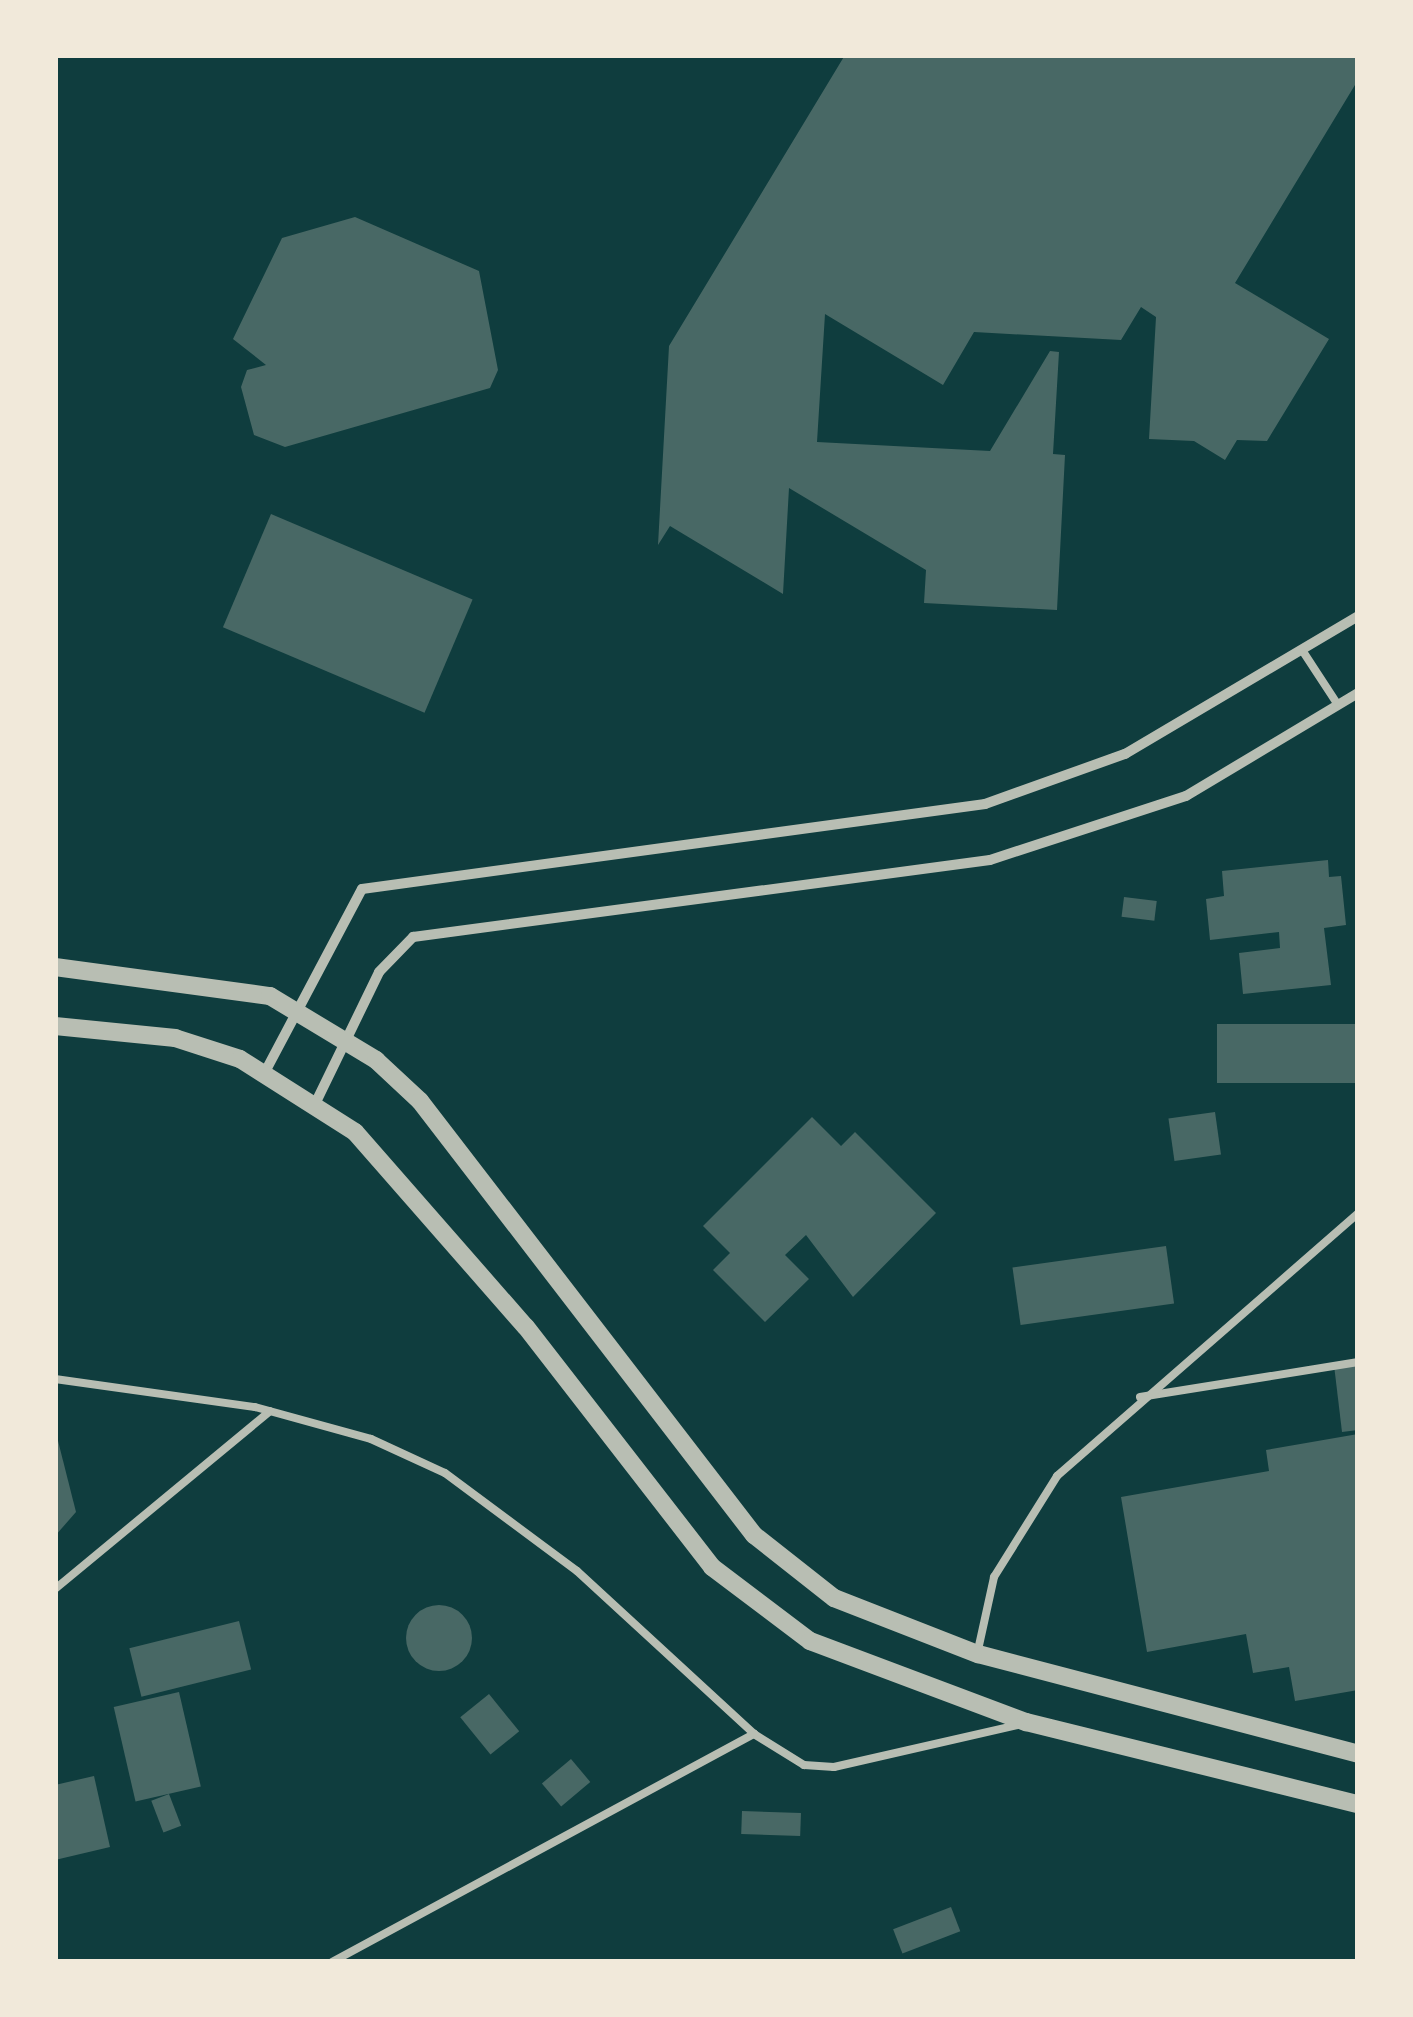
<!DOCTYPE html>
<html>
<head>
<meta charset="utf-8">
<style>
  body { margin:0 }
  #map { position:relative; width:1413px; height:2017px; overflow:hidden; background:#0f3d3e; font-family:Quicksand,sans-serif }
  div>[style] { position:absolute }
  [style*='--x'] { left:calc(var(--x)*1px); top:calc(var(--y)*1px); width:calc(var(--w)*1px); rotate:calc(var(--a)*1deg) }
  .building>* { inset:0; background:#486865; transform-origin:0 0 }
  .round { border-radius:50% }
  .service>* { height:8px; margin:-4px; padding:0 4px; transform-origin:4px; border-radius:4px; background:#b8beb3 }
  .minor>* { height:10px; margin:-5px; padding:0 5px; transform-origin:5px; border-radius:5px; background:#b8beb3 }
  .tertiary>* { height:18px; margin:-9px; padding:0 9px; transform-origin:9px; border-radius:9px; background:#b8beb3 }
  span { translate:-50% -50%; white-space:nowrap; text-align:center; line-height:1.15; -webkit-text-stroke:9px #f1e9da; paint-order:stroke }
  .frame { position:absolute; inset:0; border:58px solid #f1e9da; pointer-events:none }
</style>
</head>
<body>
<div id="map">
  <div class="building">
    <div style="clip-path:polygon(845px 55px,1358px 55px,1358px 80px,1235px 283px,1329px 339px,1267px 441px,1237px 440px,1225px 460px,1194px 441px,1149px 439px,1156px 317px,1141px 307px,1121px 340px,974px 332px,943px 385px,825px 314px,817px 442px,990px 451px,1050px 351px,1059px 352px,1053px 454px,1065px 455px,1057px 610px,924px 603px,926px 570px,789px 488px,783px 594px,670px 526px,658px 545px,669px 346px)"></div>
    <div style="clip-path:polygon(355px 217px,479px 271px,498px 370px,490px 388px,285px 447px,254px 435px,241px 387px,247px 370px,266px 365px,233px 339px,282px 238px)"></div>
    <div style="left:271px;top:514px;width:219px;height:123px;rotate:23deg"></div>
    <div style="clip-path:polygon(1328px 860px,1329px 877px,1341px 876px,1346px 925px,1324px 928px,1331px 985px,1243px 994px,1239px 953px,1280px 948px,1279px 932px,1210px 940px,1206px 899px,1224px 896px,1222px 871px)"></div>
    <div style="left:1124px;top:897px;width:33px;height:20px;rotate:7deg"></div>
    <div style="left:1358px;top:1024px;width:59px;height:141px;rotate:90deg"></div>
    <div style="left:1215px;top:1112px;width:43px;height:47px;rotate:82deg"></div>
    <div style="clip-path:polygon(812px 1117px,841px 1146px,855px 1132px,936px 1213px,853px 1297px,806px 1235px,785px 1255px,809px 1279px,765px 1322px,713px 1270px,730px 1253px,703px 1226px)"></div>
    <div style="left:1166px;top:1246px;width:58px;height:155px;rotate:82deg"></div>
    <div style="clip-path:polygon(1358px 1362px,1358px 1430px,1342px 1432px,1334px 1365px)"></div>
    <div style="clip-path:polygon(55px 1429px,76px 1512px,55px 1536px)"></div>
    <div style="clip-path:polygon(1358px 1434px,1358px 1690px,1295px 1701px,1289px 1667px,1253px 1673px,1246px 1634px,1147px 1652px,1121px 1497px,1269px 1471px,1266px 1450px)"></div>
    <div class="round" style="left:406px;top:1605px;width:66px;height:66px"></div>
    <div style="left:239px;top:1621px;width:50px;height:113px;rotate:76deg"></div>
    <div style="left:179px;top:1692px;width:97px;height:67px;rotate:77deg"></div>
    <div style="left:489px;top:1694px;width:48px;height:37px;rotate:51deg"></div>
    <div style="left:571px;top:1759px;width:30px;height:38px;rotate:50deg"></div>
    <div style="clip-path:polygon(94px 1776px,110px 1847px,55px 1860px,55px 1785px)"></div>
    <div style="left:169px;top:1794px;width:34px;height:19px;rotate:69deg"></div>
    <div style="left:742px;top:1811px;width:59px;height:23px;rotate:2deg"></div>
    <div style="left:951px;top:1907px;width:26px;height:62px;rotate:69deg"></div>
  </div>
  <div class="service">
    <div style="--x:1304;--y:653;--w:62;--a:56.8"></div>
    <div style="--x:55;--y:1379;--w:202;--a:8"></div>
    <div style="--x:255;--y:1407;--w:120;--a:15.4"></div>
    <div style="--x:371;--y:1439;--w:81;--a:24.7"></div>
    <div style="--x:445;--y:1473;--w:164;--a:36.6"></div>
    <div style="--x:577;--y:1571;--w:241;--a:42.6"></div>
    <div style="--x:754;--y:1734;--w:59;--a:31.8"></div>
    <div style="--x:804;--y:1765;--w:30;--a:4"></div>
    <div style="--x:834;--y:1767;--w:188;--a:-12.9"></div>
    <div style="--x:1140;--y:1397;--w:221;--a:-9.1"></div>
    <div style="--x:55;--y:1589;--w:279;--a:-39.6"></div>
    <div style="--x:978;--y:1650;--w:75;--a:-77.6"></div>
    <div style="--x:994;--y:1577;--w:119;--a:-58"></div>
    <div style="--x:1057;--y:1476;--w:400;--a:-41.1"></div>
    <div style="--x:332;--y:1962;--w:480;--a:-28.4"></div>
  </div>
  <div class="minor">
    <div style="--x:265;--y:1072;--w:207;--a:-62.1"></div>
    <div style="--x:362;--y:889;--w:629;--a:-7.77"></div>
    <div style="--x:985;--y:804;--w:149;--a:-19.7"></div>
    <div style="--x:1125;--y:754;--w:271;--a:-30.6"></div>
    <div style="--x:316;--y:1102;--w:144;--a:-64.1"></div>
    <div style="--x:379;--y:972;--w:49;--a:-45.8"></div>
    <div style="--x:413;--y:937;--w:582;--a:-7.6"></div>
    <div style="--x:990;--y:860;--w:206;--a:-18.1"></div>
    <div style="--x:1186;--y:796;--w:200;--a:-30.9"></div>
  </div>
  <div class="tertiary">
    <div style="--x:55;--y:967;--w:217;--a:7.7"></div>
    <div style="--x:270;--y:996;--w:124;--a:31.1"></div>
    <div style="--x:376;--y:1060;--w:60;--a:43"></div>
    <div style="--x:420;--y:1101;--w:548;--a:52.42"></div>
    <div style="--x:754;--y:1535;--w:102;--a:38.2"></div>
    <div style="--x:834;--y:1598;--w:155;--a:21.3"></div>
    <div style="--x:978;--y:1654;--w:393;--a:14.7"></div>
    <div style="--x:55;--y:1026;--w:121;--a:5.7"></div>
    <div style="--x:175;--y:1038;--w:68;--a:17.9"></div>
    <div style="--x:240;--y:1059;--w:136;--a:32.4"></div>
    <div style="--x:355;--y:1132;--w:259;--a:48.8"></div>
    <div style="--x:526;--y:1327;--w:304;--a:52.2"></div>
    <div style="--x:712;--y:1567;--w:123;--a:37.1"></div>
    <div style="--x:810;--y:1641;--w:231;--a:20.6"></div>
    <div style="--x:1026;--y:1722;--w:342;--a:13.9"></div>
  </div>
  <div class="frame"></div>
</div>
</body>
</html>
